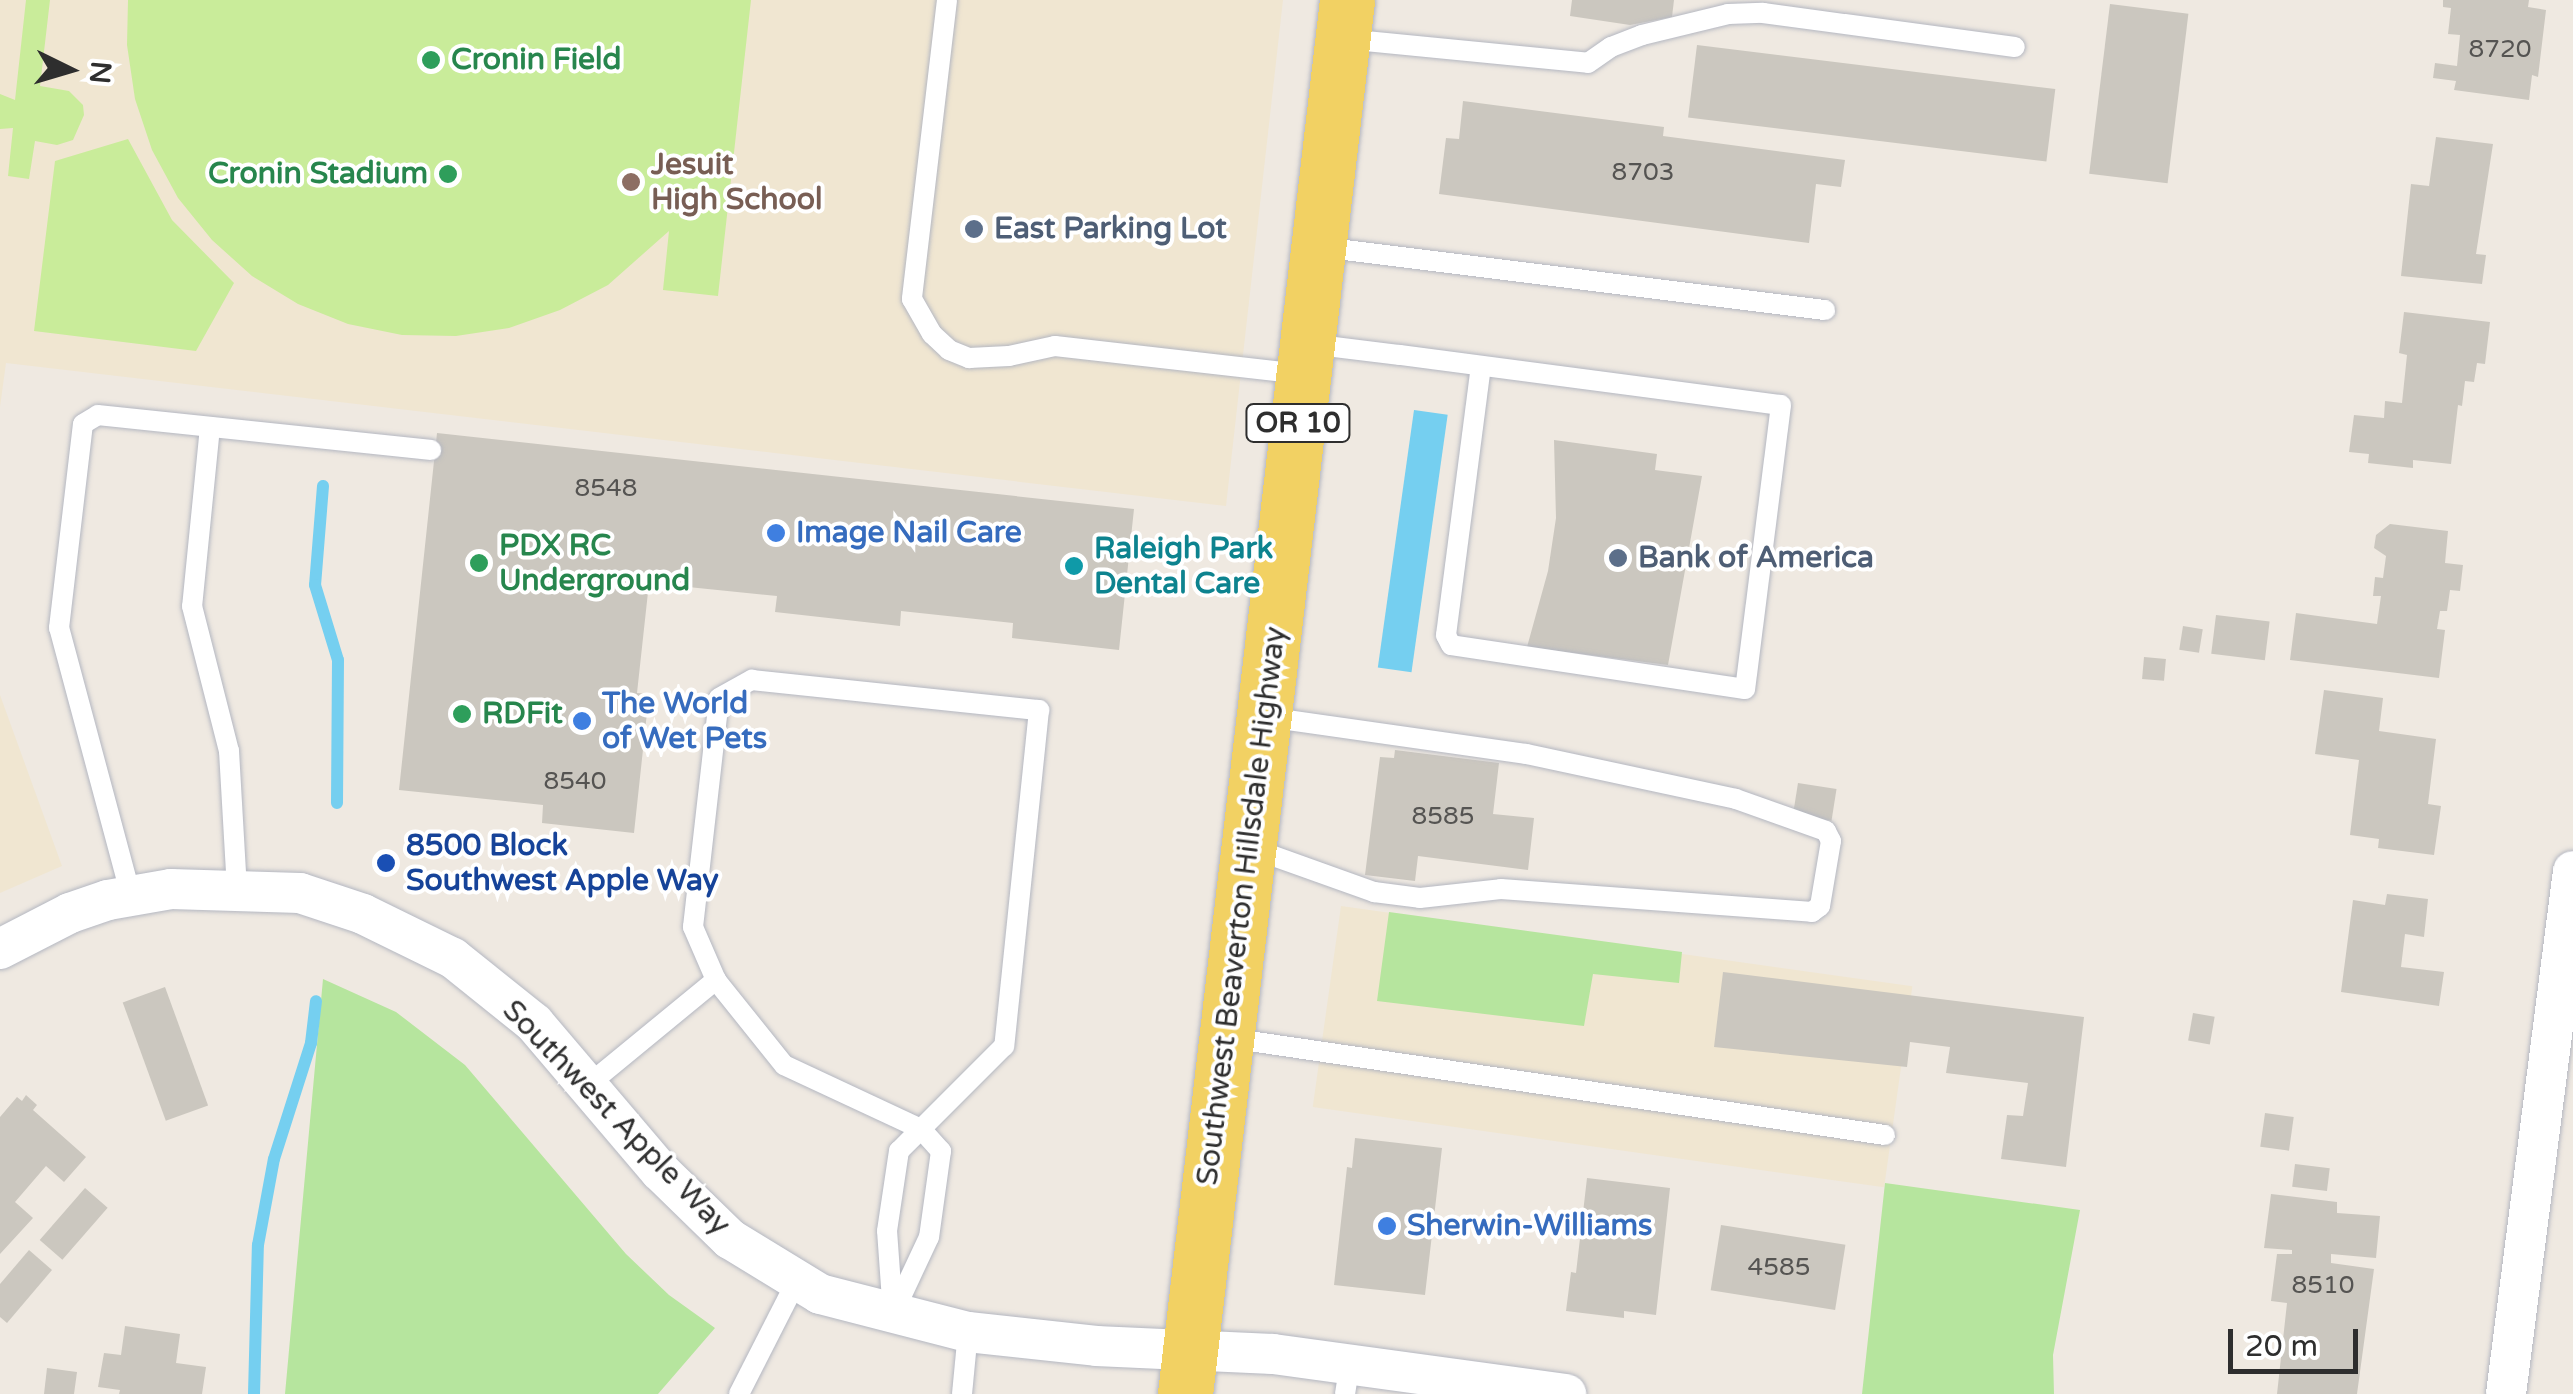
<!DOCTYPE html>
<html>
<head>
<meta charset="utf-8">
<style>
  body { margin:0 }
  #map { position:relative; width:2573px; height:1394px; overflow:hidden; background:#efe9e1; font-family:"Varela Round",sans-serif }
  div>[style] { position:absolute }
  [style*='--x'] { left:calc(var(--x)*1px); top:calc(var(--y)*1px); width:calc(var(--w)*1px); rotate:calc(var(--a)*1deg) }
  .education>* { inset:0; background:#f0e6d1; transform-origin:0 0 }
  .green>* { inset:0; background:#b6e59e }
  .pitch>* { inset:0; background:#c9ec9a }
  .water>* { inset:0; background:#75cff0; transform-origin:0 0 }
  .stream>* { height:12px; margin:-6px; padding:0 6px; transform-origin:6px; border-radius:6px; background:#75cff0 }
  .building>* { inset:0; background:#cbc7bf; transform-origin:0 0 }
  .roads { filter:drop-shadow(0 0 2px #b4b7c1) drop-shadow(0 0 2px #b4b7c1) }
  .lane>* { height:20px; margin:-10px; padding:0 10px; transform-origin:10px; border-radius:10px; background:#fff }
  .street>* { height:40px; margin:-20px; padding:0 20px; transform-origin:20px; border-radius:20px; background:#fff }
  .primary>* { height:55px; margin:-27.5px; padding:0 27.5px; transform-origin:27.5px; border-radius:27.5px; background:#f2d163 }
  .dots>* { width:28px; height:28px; translate:-50% -50%; box-sizing:border-box; border:5px solid #fff; border-radius:50% }
  span { translate:-50% -50%; white-space:nowrap; text-align:center; line-height:1.15; -webkit-text-stroke:8px #fff; paint-order:stroke }
  .number-label { font-size:25px; color:#555452 }
  .number-label span { -webkit-text-stroke-width:0 }
  .shield-label span { padding:2px 8px; background:#fff; border:2px solid; border-radius:8px; -webkit-text-stroke-width:0 }
  .shield-label { font-size:28px; color:#2e2e2e; font-weight:700 }
  .leisure-label { font-size:30px; color:#27864d; font-weight:700 }
  .left { translate:0 -50%; text-align:left }
  .right { translate:-100% -50%; text-align:right }
  .education-label { font-size:30px; color:#785e54; font-weight:700 }
  .service-label { font-size:30px; color:#4e5e75; font-weight:700 }
  .shop-label { font-size:30px; color:#366cbe; font-weight:700 }
  .culture-label { font-size:30px; color:#0d838f; font-weight:700 }
  .transit-label { font-size:30px; color:#164399; font-weight:700 }
  .street-label { font-size:30px; color:#2e2e2e }
  .north { position:absolute; left:20px; top:20px; width:100px; height:100px; -webkit-text-stroke:8px #fff; paint-order:stroke; rotate:95deg; font-size:28px; font-weight:700; line-height:40px; text-align:center; color:#2e2e2e }
  .north::after { content:''; display:block; margin:auto; width:35px; height:45px; background:#2e2e2e; clip-path:polygon(50% 0,100% 100%,50% 72%,0 100%) }
  .scale { position:absolute; left:2228px; top:1329px; width:130px; height:45px; box-sizing:border-box; border:5px solid #2e2e2e; border-top:0; padding-left:12px; font-size:30px; line-height:35px; white-space:nowrap; color:#2e2e2e; -webkit-text-stroke:8px #fff; paint-order:stroke }
</style>
</head>
<body>
<div id="map">
  <div class="education">
    <div style="clip-path:polygon(0 0,1283px 0,1226px 506px,6px 363px,0 407px)"></div>
    <div style="clip-path:polygon(0 695px,62px 866px,0 893px)"></div>
    <div style="left:1341px;top:906px;width:577px;height:203px;rotate:8deg"></div>
  </div>
  <div class="green">
    <div style="clip-path:polygon(1389px 912px,1682px 952px,1679px 983px,1593px 974px,1584px 1026px,1377px 1001px)"></div>
    <div style="clip-path:polygon(323px 979px,396px 1012px,465px 1065px,626px 1254px,669px 1295px,715px 1328px,658px 1394px,285px 1394px)"></div>
    <div style="clip-path:polygon(1885px 1183px,2080px 1210px,2053px 1355px,2054px 1394px,1862px 1394px)"></div>
  </div>
  <div class="pitch">
    <div style="clip-path:polygon(26px 0,50px 0,40px 86px,69px 91px,83px 105px,84px 115px,73px 140px,57px 145px,35px 141px,29px 179px,8px 176px,13px 128px,0 129px,0 94px,15px 100px)"></div>
    <div style="clip-path:polygon(128px 0,751px 0,718px 296px,663px 290px,669px 231px,608px 285px,560px 310px,509px 328px,456px 336px,402px 335px,348px 324px,298px 304px,252px 276px,212px 240px,178px 198px,152px 150px,135px 99px,127px 45px)"></div>
    <div style="clip-path:polygon(128px 139px,172px 220px,234px 283px,196px 351px,34px 331px,55px 161px)"></div>
  </div>
  <div class="water">
    <div style="left:1414px;top:410px;width:34px;height:260px;rotate:8deg"></div>
  </div>
  <div class="stream">
    <div style="--x:323;--y:486;--w:99;--a:94.6"></div>
    <div style="--x:315;--y:585;--w:78;--a:73"></div>
    <div style="--x:338;--y:660;--w:143;--a:90.4"></div>
    <div style="--x:254;--y:1394;--w:149;--a:-88.5"></div>
    <div style="--x:258;--y:1245;--w:87;--a:-79.5"></div>
    <div style="--x:274;--y:1159;--w:122;--a:-72.3"></div>
    <div style="--x:311;--y:1043;--w:42;--a:-83.2"></div>
  </div>
  <div class="building">
    <div style="clip-path:polygon(1572px 0,1674px 0,1672px 17px,1630px 25px,1570px 16px)"></div>
    <div style="clip-path:polygon(2443px 0,2529px 0,2528px 7px,2546px 10px,2538px 77px,2532px 75px,2529px 100px,2454px 90px,2456px 81px,2433px 78px,2435px 63px,2457px 66px,2460px 35px,2448px 34px,2451px 8px,2443px 7px)"></div>
    <div style="left:2110px;top:4px;width:79px;height:171px;rotate:7deg"></div>
    <div style="left:1697px;top:45px;width:361px;height:73px;rotate:7deg"></div>
    <div style="clip-path:polygon(1463px 101px,1664px 127px,1663px 136px,1845px 160px,1841px 187px,1816px 184px,1809px 243px,1439px 194px,1446px 138px,1459px 139px)"></div>
    <div style="clip-path:polygon(2436px 137px,2493px 144px,2476px 254px,2486px 255px,2482px 284px,2401px 276px,2411px 184px,2429px 186px)"></div>
    <div style="clip-path:polygon(2404px 312px,2490px 322px,2485px 364px,2477px 363px,2474px 382px,2465px 381px,2462px 406px,2458px 405px,2451px 464px,2413px 460px,2413px 468px,2368px 463px,2369px 454px,2349px 452px,2354px 415px,2384px 418px,2385px 401px,2402px 403px,2407px 355px,2399px 353px)"></div>
    <div style="clip-path:polygon(437px 433px,1134px 509px,1119px 650px,1012px 638px,1013px 623px,901px 611px,900px 626px,775px 612px,777px 596px,649px 583px,637px 693px,649px 694px,634px 833px,542px 823px,543px 805px,399px 790px)"></div>
    <div style="clip-path:polygon(1554px 440px,1657px 454px,1655px 470px,1702px 476px,1668px 665px,1527px 647px,1548px 571px,1556px 518px)"></div>
    <div style="clip-path:polygon(2390px 524px,2448px 531px,2445px 563px,2463px 565px,2460px 591px,2450px 590px,2447px 611px,2440px 611px,2437px 629px,2445px 630px,2439px 678px,2290px 660px,2296px 613px,2377px 624px,2381px 596px,2373px 596px,2375px 577px,2383px 578px,2386px 556px,2374px 548px,2376px 535px)"></div>
    <div style="left:2216px;top:615px;width:54px;height:39px;rotate:7deg"></div>
    <div style="left:2183px;top:626px;width:20px;height:24px;rotate:9deg"></div>
    <div style="left:2144px;top:657px;width:22px;height:22px;rotate:5deg"></div>
    <div style="clip-path:polygon(2324px 690px,2383px 698px,2379px 731px,2436px 739px,2428px 804px,2441px 806px,2434px 855px,2378px 848px,2379px 839px,2350px 835px,2359px 760px,2315px 754px)"></div>
    <div style="clip-path:polygon(1395px 750px,1499px 763px,1493px 814px,1534px 818px,1528px 870px,1418px 856px,1415px 881px,1365px 875px,1380px 757px,1394px 758px)"></div>
    <div style="left:1798px;top:783px;width:39px;height:32px;rotate:9deg"></div>
    <div style="clip-path:polygon(2387px 894px,2428px 899px,2424px 937px,2405px 934px,2401px 967px,2444px 972px,2439px 1006px,2341px 992px,2353px 900px,2385px 905px)"></div>
    <div style="clip-path:polygon(1723px 972px,2084px 1017px,2066px 1167px,2001px 1159px,2007px 1115px,2023px 1116px,2028px 1083px,1946px 1073px,1950px 1047px,1910px 1042px,1907px 1067px,1714px 1047px)"></div>
    <div style="left:165px;top:987px;width:126px;height:45px;rotate:70deg"></div>
    <div style="left:2193px;top:1013px;width:22px;height:28px;rotate:10deg"></div>
    <div style="clip-path:polygon(26px 1095px,37px 1105px,33px 1110px,86px 1157px,64px 1182px,46px 1166px,15px 1202px,33px 1218px,0 1254px,0 1117px,17px 1097px,22px 1101px)"></div>
    <div style="left:2265px;top:1113px;width:29px;height:34px;rotate:8deg"></div>
    <div style="clip-path:polygon(1355px 1138px,1442px 1148px,1425px 1295px,1334px 1285px,1347px 1167px,1352px 1168px)"></div>
    <div style="left:2295px;top:1164px;width:35px;height:23px;rotate:7deg"></div>
    <div style="clip-path:polygon(1587px 1178px,1670px 1188px,1656px 1315px,1624px 1311px,1624px 1318px,1566px 1311px,1571px 1272px,1576px 1273px)"></div>
    <div style="left:85px;top:1188px;width:30px;height:69px;rotate:41deg"></div>
    <div style="clip-path:polygon(2271px 1194px,2337px 1202px,2337px 1213px,2380px 1216px,2376px 1258px,2331px 1254px,2331px 1263px,2374px 1269px,2357px 1394px,2277px 1394px,2287px 1303px,2271px 1301px,2277px 1254px,2292px 1254px,2292px 1250px,2264px 1248px)"></div>
    <div style="left:1721px;top:1225px;width:126px;height:66px;rotate:9deg"></div>
    <div style="clip-path:polygon(29px 1250px,52px 1270px,7px 1323px,0 1317px,0 1284px)"></div>
    <div style="clip-path:polygon(125px 1326px,180px 1334px,176px 1363px,206px 1367px,202px 1394px,119px 1394px,120px 1390px,98px 1387px,104px 1353px,121px 1355px)"></div>
    <div style="clip-path:polygon(47px 1368px,77px 1372px,74px 1394px,44px 1394px)"></div>
  </div>
  <div class="roads">
    <div class="lane">
      <div style="--x:947;--y:0;--w:301;--a:96.7"></div>
      <div style="--x:912;--y:299;--w:40;--a:60.3"></div>
      <div style="--x:932;--y:334;--w:23;--a:43"></div>
      <div style="--x:949;--y:350;--w:22;--a:22"></div>
      <div style="--x:969;--y:358;--w:40;--a:-2.9"></div>
      <div style="--x:1009;--y:356;--w:47;--a:-12.3"></div>
      <div style="--x:1055;--y:346;--w:249;--a:6.5"></div>
      <div style="--x:1345;--y:39;--w:244;--a:5.6"></div>
      <div style="--x:1588;--y:63;--w:28;--a:-35"></div>
      <div style="--x:1611;--y:47;--w:33;--a:-21"></div>
      <div style="--x:1642;--y:35;--w:89;--a:-13.7"></div>
      <div style="--x:1728;--y:14;--w:35;--a:-2"></div>
      <div style="--x:1763;--y:13;--w:254;--a:7.7"></div>
      <div style="--x:1321;--y:247;--w:508;--a:7.13"></div>
      <div style="--x:1310;--y:344;--w:91;--a:7"></div>
      <div style="--x:1400;--y:355;--w:384;--a:7.5"></div>
      <div style="--x:1781;--y:405;--w:286;--a:97.2"></div>
      <div style="--x:1745;--y:689;--w:297;--a:-171.5"></div>
      <div style="--x:1451;--y:645;--w:11;--a:-117"></div>
      <div style="--x:1446;--y:635;--w:271;--a:-82.6"></div>
      <div style="--x:210;--y:427;--w:180;--a:95.7"></div>
      <div style="--x:192;--y:606;--w:150;--a:75.7"></div>
      <div style="--x:229;--y:751;--w:137;--a:86.7"></div>
      <div style="--x:752;--y:680;--w:289;--a:6"></div>
      <div style="--x:1039;--y:710;--w:338;--a:95.9"></div>
      <div style="--x:1004;--y:1046;--w:117;--a:135"></div>
      <div style="--x:921;--y:1129;--w:151;--a:-155"></div>
      <div style="--x:784;--y:1065;--w:109;--a:-128.7"></div>
      <div style="--x:716;--y:980;--w:58;--a:-113.5"></div>
      <div style="--x:693;--y:927;--w:230;--a:-83.5"></div>
      <div style="--x:719;--y:698;--w:38;--a:-29"></div>
      <div style="--x:1251;--y:848;--w:131;--a:19.7"></div>
      <div style="--x:1374;--y:892;--w:46;--a:7.4"></div>
      <div style="--x:1420;--y:898;--w:81;--a:-6.3"></div>
      <div style="--x:1501;--y:889;--w:312;--a:4.2"></div>
      <div style="--x:1812;--y:912;--w:10;--a:-37"></div>
      <div style="--x:1820;--y:906;--w:66;--a:-80.4"></div>
      <div style="--x:1831;--y:841;--w:11;--a:-117"></div>
      <div style="--x:1826;--y:831;--w:96;--a:-160.4"></div>
      <div style="--x:1736;--y:799;--w:215;--a:-167.9"></div>
      <div style="--x:1526;--y:754;--w:262;--a:-171.9"></div>
      <div style="--x:131;--y:896;--w:278;--a:-105"></div>
      <div style="--x:59;--y:628;--w:205;--a:-83.3"></div>
      <div style="--x:83;--y:424;--w:17;--a:-31"></div>
      <div style="--x:98;--y:415;--w:335;--a:6"></div>
      <div style="--x:1229;--y:1038;--w:663;--a:8.41"></div>
      <div style="--x:588;--y:1085;--w:166;--a:-39.4"></div>
      <div style="--x:921;--y:1129;--w:30;--a:48"></div>
      <div style="--x:941;--y:1151;--w:87;--a:97.9"></div>
      <div style="--x:929;--y:1237;--w:85;--a:115.1"></div>
      <div style="--x:893;--y:1314;--w:83;--a:-94.1"></div>
      <div style="--x:887;--y:1231;--w:81;--a:-81.5"></div>
      <div style="--x:899;--y:1151;--w:31;--a:-45"></div>
      <div style="--x:739;--y:1394;--w:128;--a:-63"></div>
      <div style="--x:962;--y:1394;--w:62;--a:-84.5"></div>
      <div style="--x:1345;--y:1394;--w:30;--a:-81"></div>
    </div>
    <div class="street">
      <div style="--x:0;--y:949;--w:79;--a:-27.2"></div>
      <div style="--x:70;--y:913;--w:40;--a:-18.9"></div>
      <div style="--x:108;--y:900;--w:64;--a:-9.9"></div>
      <div style="--x:171;--y:889;--w:129;--a:1.8"></div>
      <div style="--x:300;--y:893;--w:66;--a:18.4"></div>
      <div style="--x:363;--y:914;--w:100;--a:26.1"></div>
      <div style="--x:453;--y:958;--w:104;--a:38.7"></div>
      <div style="--x:534;--y:1023;--w:194;--a:49.6"></div>
      <div style="--x:660;--y:1171;--w:98;--a:44.2"></div>
      <div style="--x:730;--y:1239;--w:105;--a:31.4"></div>
      <div style="--x:820;--y:1294;--w:153;--a:14.4"></div>
      <div style="--x:968;--y:1332;--w:129;--a:6.2"></div>
      <div style="--x:1096;--y:1346;--w:177;--a:2.6"></div>
      <div style="--x:1273;--y:1354;--w:296;--a:7.8"></div>
      <div style="--x:2506;--y:1394;--w:527;--a:-82.7"></div>
    </div>
    <div class="primary">
      <div style="--x:1185;--y:1394;--w:1403;--a:-83.37"></div>
    </div>
  </div>
  <div class="dots">
    <div style="left:431px;top:60px;background:#2e9e5b"></div>
    <div style="left:448px;top:174px;background:#2e9e5b"></div>
    <div style="left:631px;top:182px;background:#8d6e63"></div>
    <div style="left:974px;top:229px;background:#5c6f8a"></div>
    <div style="left:776px;top:533px;background:#3f7fe0"></div>
    <div style="left:1618px;top:558px;background:#5c6f8a"></div>
    <div style="left:479px;top:563px;background:#2e9e5b"></div>
    <div style="left:1074px;top:566px;background:#0f9aa8"></div>
    <div style="left:462px;top:714px;background:#2e9e5b"></div>
    <div style="left:582px;top:721px;background:#3f7fe0"></div>
    <div style="left:386px;top:863px;background:#1a4fb4"></div>
    <div style="left:1387px;top:1226px;background:#3f7fe0"></div>
  </div>
  <div class="number-label">
    <span style="left:2500px;top:49px">8720</span>
    <span style="left:1643px;top:172px">8703</span>
    <span style="left:606px;top:488px">8548</span>
    <span style="left:575px;top:781px">8540</span>
    <span style="left:1443px;top:816px">8585</span>
    <span style="left:1779px;top:1267px">4585</span>
    <span style="left:2323px;top:1285px">8510</span>
  </div>
  <div class="shield-label">
    <span style="left:1298px;top:423px">OR 10</span>
  </div>
  <div class="leisure-label">
    <span class="left" style="left:451px;top:60px">Cronin Field</span>
    <span class="right" style="left:428px;top:174px">Cronin Stadium</span>
    <span class="left" style="left:499px;top:563px">PDX RC<br>Underground</span>
    <span class="left" style="left:482px;top:714px">RDFit</span>
  </div>
  <div class="education-label">
    <span class="left" style="left:651px;top:182px">Jesuit<br>High School</span>
  </div>
  <div class="service-label">
    <span class="left" style="left:994px;top:229px">East Parking Lot</span>
    <span class="left" style="left:1638px;top:558px">Bank of America</span>
  </div>
  <div class="shop-label">
    <span class="left" style="left:796px;top:533px">Image Nail Care</span>
    <span class="left" style="left:602px;top:721px">The World<br>of Wet Pets</span>
    <span class="left" style="left:1407px;top:1226px">Sherwin-Williams</span>
  </div>
  <div class="culture-label">
    <span class="left" style="left:1094px;top:566px">Raleigh Park<br>Dental Care</span>
  </div>
  <div class="transit-label">
    <span class="left" style="left:406px;top:863px">8500 Block<br>Southwest Apple Way</span>
  </div>
  <div class="street-label">
    <span style="left:1242px;top:906px;rotate:-83deg">Southwest Beaverton Hillsdale Highway</span>
    <span style="left:616px;top:1118px;rotate:46deg">Southwest Apple Way</span>
  </div>
  <div class="north">N</div>
  <div class="scale">20 m</div>
</div>
</body>
</html>
